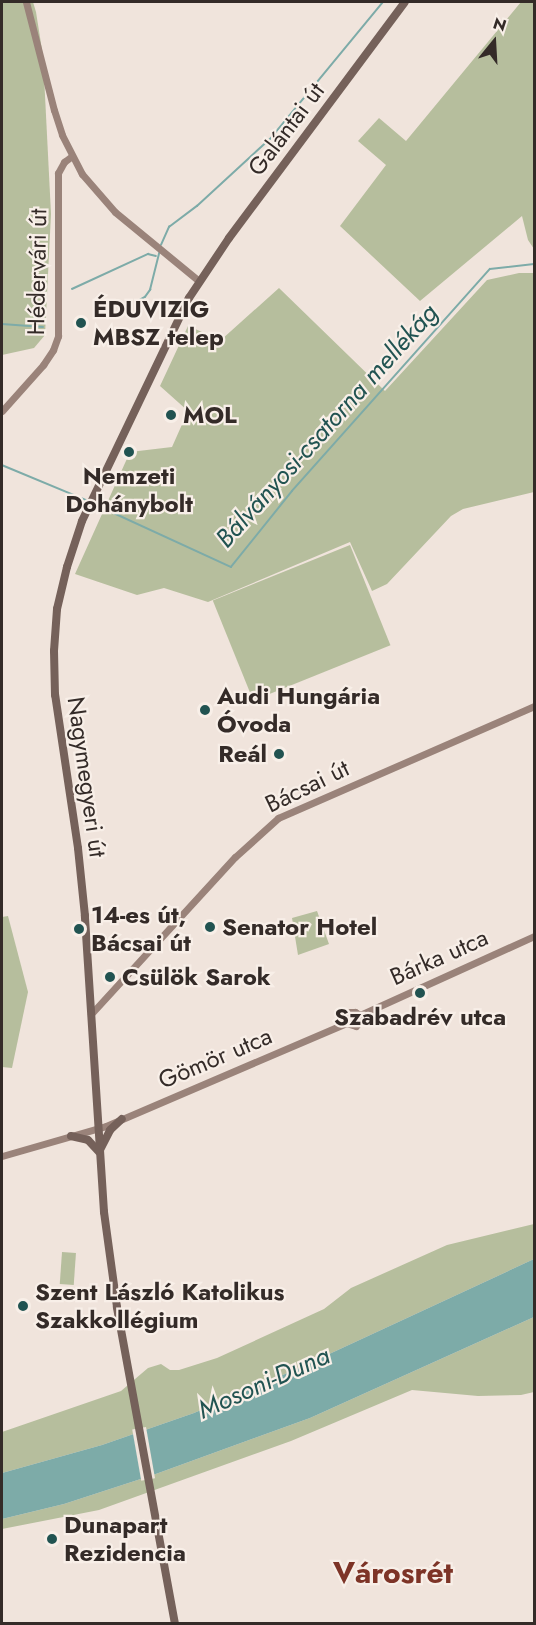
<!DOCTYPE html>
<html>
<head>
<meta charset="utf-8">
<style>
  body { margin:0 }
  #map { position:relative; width:536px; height:1625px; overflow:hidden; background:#f0e4dc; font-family:Jost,sans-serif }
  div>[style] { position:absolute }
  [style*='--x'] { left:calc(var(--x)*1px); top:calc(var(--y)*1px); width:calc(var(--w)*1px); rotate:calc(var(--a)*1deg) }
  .green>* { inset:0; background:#b6be9d; transform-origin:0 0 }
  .water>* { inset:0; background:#7daba8 }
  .pier>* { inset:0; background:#f0e4dc; transform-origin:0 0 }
  .stream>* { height:1.5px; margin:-0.75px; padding:0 0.75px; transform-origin:0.75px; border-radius:0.75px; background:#7daba8 }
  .secondary>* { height:7px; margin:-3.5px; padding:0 3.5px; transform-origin:3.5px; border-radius:3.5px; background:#9a837a }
  .primary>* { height:8px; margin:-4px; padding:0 4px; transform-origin:4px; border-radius:4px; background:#75615a }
  .dots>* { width:16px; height:16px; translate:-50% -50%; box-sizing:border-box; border:3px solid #f8efe8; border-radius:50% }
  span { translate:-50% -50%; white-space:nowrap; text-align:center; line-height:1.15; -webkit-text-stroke:4.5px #f8efe8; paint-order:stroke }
  .street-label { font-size:24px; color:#342b28 }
  .poi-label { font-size:24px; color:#342b28; font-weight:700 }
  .left { translate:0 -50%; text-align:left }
  .right { translate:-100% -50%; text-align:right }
  .water-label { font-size:26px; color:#215351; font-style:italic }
  .district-label { font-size:30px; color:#7d3427; font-weight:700 }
  .frame { position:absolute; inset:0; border:3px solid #342b28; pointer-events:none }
  .north { position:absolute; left:464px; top:12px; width:60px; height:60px; -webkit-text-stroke:4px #f8efe8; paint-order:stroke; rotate:18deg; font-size:16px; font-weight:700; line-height:24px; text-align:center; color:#342b28 }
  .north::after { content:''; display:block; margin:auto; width:21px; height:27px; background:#342b28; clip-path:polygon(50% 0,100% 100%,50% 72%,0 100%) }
</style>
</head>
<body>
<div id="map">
  <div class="green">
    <div style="clip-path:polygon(2px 2px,33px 2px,36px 12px,43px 56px,51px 214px,45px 335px,34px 348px,2px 355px)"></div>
    <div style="clip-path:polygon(521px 2px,534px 2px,534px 249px,528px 240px,522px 216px,420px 301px,340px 226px,386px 165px,358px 141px,379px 118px,406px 141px)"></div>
    <div style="clip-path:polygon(519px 273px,534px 273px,534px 492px,463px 509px,451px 516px,387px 584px,372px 591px,350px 542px,208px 602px,164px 588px,137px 595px,75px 574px,130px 452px,172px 447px,188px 411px,160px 386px,188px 326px,221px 340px,279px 288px,385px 391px,487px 280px)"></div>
    <div style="left:350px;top:545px;width:108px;height:148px;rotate:68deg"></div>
    <div style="clip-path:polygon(317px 911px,329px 944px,298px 955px,292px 918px)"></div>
    <div style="clip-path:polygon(8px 916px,28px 992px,12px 1068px,2px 1067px,2px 917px)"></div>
    <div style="clip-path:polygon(534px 1224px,534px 1259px,299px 1368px,194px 1413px,102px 1445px,2px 1473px,2px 1432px,121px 1391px,148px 1368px,161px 1364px,170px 1370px,179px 1370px,217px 1358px,324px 1309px,351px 1288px,447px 1245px)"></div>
    <div style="left:62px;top:1252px;width:14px;height:32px;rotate:4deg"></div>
    <div style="clip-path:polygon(534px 1317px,534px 1392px,521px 1395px,478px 1396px,412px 1390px,291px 1441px,99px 1510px,2px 1529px,2px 1519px,64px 1504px,153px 1475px,310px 1418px)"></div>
  </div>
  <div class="water">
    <div style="clip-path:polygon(534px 1259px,534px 1317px,310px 1418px,153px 1475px,64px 1504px,2px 1519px,2px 1473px,102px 1445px,194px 1413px,299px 1368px)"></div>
  </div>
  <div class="pier">
    <div style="left:146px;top:1427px;width:52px;height:14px;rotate:80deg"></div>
  </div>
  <div class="stream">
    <div style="--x:161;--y:245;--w:20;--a:-66"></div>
    <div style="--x:169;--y:227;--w:35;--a:-37"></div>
    <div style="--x:197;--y:206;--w:100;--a:-42.6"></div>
    <div style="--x:271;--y:138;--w:176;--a:-50.5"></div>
    <div style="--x:72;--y:289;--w:84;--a:-24.7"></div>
    <div style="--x:148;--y:254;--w:8;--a:14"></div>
    <div style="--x:138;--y:301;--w:8;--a:-30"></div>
    <div style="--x:145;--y:297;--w:9;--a:-54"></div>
    <div style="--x:150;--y:290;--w:38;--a:-76"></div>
    <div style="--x:2;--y:324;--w:41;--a:4.2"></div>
    <div style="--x:2;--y:465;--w:91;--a:22.6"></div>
    <div style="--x:103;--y:508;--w:141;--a:24.7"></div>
    <div style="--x:231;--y:567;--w:97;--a:-51.2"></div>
    <div style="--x:292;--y:491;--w:297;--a:-48.3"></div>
    <div style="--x:490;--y:269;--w:44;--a:-6.5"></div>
  </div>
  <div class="secondary">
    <div style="--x:26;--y:2;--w:112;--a:75.5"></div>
    <div style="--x:54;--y:110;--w:26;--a:72"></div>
    <div style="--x:62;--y:135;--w:44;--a:62.9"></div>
    <div style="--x:82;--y:174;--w:50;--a:49"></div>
    <div style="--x:115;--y:212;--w:109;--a:39.4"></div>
    <div style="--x:2;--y:411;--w:62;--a:-48.3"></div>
    <div style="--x:43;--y:365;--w:18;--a:-56"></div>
    <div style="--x:53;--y:350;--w:15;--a:-70"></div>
    <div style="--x:58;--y:336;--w:163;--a:-90"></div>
    <div style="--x:58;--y:173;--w:13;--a:-61"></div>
    <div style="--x:64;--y:162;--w:10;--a:-37"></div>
    <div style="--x:91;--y:1014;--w:213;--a:-47.5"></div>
    <div style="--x:235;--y:857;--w:58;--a:-42.2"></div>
    <div style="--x:278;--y:818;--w:279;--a:-23.6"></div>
    <div style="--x:360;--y:1015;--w:191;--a:-24.4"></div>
    <div style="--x:346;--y:1023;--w:6;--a:-90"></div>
    <div style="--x:346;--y:1017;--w:6;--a:-51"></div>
    <div style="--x:350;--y:1012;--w:5;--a:0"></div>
    <div style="--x:355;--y:1012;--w:6;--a:31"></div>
    <div style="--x:346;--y:1023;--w:10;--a:17"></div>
    <div style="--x:356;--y:1026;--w:6;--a:-51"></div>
    <div style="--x:360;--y:1021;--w:6;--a:-90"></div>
    <div style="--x:2;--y:1156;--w:108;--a:-16.1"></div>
    <div style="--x:106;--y:1126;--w:261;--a:-23.2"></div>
  </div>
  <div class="primary">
    <div style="--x:71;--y:1136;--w:17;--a:13"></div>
    <div style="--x:88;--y:1140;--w:16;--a:47"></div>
    <div style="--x:100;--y:1150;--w:22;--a:-63"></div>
    <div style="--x:110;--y:1130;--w:16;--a:-43"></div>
    <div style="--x:175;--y:1624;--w:322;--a:-100.4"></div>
    <div style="--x:117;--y:1307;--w:96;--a:-97.8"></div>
    <div style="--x:104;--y:1212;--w:297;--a:-93.7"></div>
    <div style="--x:85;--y:916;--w:68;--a:-95.9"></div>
    <div style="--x:78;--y:848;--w:155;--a:-98.5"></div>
    <div style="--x:55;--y:695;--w:44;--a:-91.3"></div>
    <div style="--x:54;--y:651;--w:42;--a:-85.9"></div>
    <div style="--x:57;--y:609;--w:43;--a:-76.6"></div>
    <div style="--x:67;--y:567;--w:48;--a:-71.9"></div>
    <div style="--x:82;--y:521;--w:247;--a:-64.4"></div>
    <div style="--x:189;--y:298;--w:72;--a:-56.3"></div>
    <div style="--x:229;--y:238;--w:294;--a:-53.3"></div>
  </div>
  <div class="dots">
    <div style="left:81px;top:323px;background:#215351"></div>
    <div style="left:171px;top:415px;background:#215351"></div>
    <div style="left:129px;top:452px;background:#215351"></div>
    <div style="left:205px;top:710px;background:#215351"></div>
    <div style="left:279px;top:754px;background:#215351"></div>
    <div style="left:210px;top:927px;background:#215351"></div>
    <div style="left:79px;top:929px;background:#215351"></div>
    <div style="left:110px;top:977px;background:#215351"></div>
    <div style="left:420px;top:993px;background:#215351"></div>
    <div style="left:23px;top:1306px;background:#215351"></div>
    <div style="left:52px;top:1539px;background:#215351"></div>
  </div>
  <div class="street-label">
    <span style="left:286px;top:129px;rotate:-53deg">Galántai út</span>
    <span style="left:37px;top:272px;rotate:-89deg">Hédervári út</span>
    <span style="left:87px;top:777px;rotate:82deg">Nagymegyeri út</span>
    <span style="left:307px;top:786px;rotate:-26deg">Bácsai út</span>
    <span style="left:439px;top:957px;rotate:-24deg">Bárka utca</span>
    <span style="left:215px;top:1058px;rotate:-23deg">Gömör utca</span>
  </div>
  <div class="poi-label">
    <span class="left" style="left:93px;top:323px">ÉDUVIZIG<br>MBSZ telep</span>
    <span class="left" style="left:183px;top:415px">MOL</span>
    <span style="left:129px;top:490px">Nemzeti<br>Dohánybolt</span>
    <span class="left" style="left:217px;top:710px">Audi Hungária<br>Óvoda</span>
    <span class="right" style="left:267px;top:754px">Reál</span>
    <span class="left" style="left:91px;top:929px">14-es út,<br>Bácsai út</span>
    <span class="left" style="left:222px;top:927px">Senator Hotel</span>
    <span class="left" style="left:122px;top:977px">Csülök Sarok</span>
    <span style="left:420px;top:1017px">Szabadrév utca</span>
    <span class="left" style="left:35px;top:1306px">Szent László Katolikus<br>Szakkollégium</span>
    <span class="left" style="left:64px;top:1539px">Dunapart<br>Rezidencia</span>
  </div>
  <div class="water-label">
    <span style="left:327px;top:426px;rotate:-48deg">Bálványosi-csatorna mellékág</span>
    <span style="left:264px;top:1383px;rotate:-24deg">Mosoni-Duna</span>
  </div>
  <div class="district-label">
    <span style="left:393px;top:1573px">Városrét</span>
  </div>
  <div class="frame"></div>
  <div class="north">N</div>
</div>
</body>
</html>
